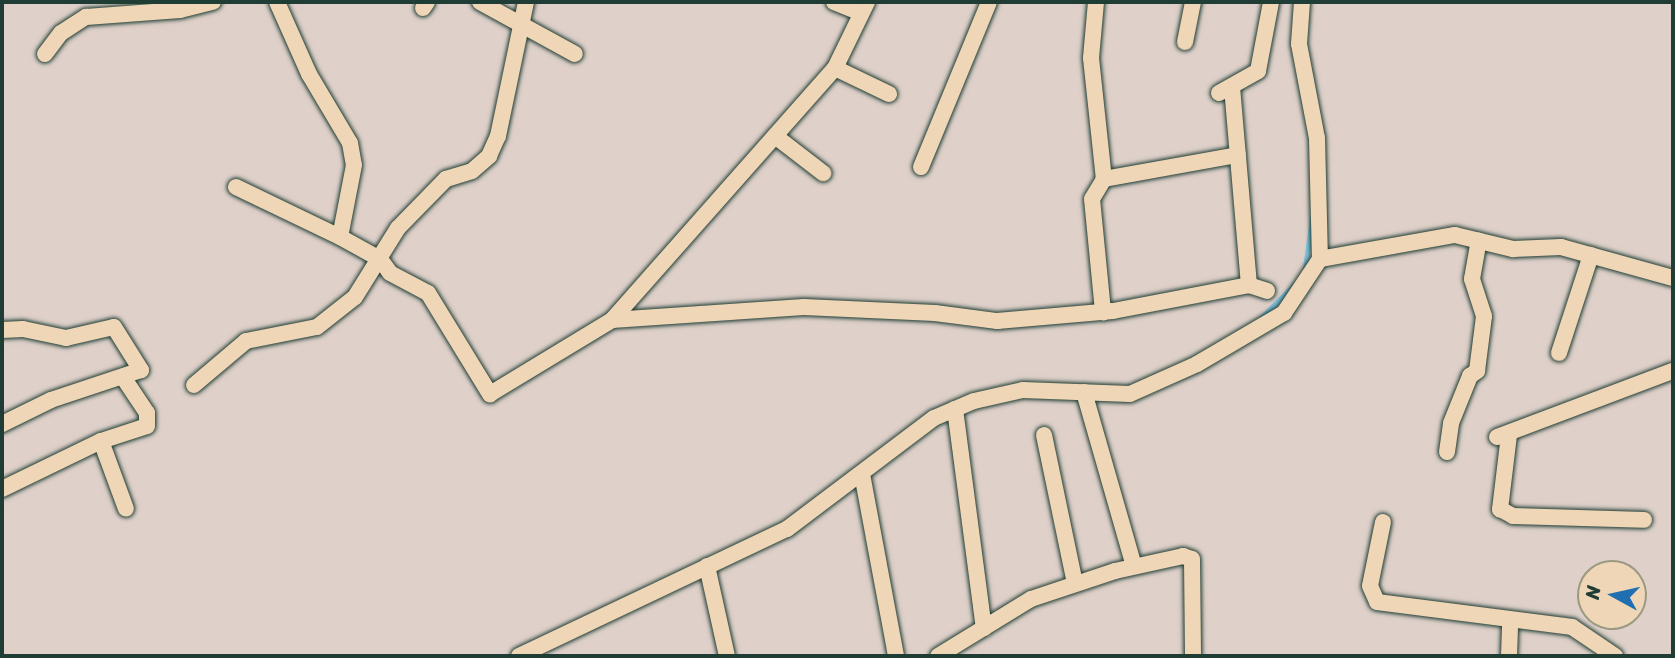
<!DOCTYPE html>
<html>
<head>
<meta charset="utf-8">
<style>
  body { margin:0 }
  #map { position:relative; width:1675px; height:658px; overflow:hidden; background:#dfd1ca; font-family:Sriracha,sans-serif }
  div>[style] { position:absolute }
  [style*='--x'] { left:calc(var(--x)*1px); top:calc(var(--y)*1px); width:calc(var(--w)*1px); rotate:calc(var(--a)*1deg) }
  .stream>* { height:4.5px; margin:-2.25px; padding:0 2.25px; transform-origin:2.25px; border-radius:2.25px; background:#81c5e2 }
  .roads { filter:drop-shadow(0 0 2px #1f3d34) drop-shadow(0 0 2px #1f3d34) }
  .street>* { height:16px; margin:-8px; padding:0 8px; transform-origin:8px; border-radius:8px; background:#efd6b7 }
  span { translate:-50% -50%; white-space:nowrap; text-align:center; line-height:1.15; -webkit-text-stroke:7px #efd6b7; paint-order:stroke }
  .frame { position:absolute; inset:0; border:4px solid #1f3d34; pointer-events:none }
  .north { position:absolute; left:1577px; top:560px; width:70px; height:70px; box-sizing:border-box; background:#efd6b7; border:2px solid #9c9983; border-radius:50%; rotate:278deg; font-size:19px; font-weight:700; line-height:28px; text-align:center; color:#1f3d34 }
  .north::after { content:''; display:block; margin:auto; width:24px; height:32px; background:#1f6fb2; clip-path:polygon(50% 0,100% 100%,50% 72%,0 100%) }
</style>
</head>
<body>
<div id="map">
  <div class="stream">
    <div style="--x:1305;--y:268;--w:50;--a:-82"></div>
    <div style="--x:1262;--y:317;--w:47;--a:-45"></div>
  </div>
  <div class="roads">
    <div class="street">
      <div style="--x:277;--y:2;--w:79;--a:66"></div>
      <div style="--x:309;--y:74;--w:80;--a:59.3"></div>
      <div style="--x:350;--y:143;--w:22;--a:80"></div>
      <div style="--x:354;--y:165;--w:73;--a:101"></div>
      <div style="--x:480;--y:2;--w:108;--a:28.7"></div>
      <div style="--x:834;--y:2;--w:29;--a:22"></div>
      <div style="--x:1096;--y:2;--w:56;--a:95.1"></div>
      <div style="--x:1091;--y:58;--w:122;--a:83.9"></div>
      <div style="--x:1104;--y:179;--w:23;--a:121"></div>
      <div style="--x:1092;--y:199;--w:114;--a:84.4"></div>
      <div style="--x:1302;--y:2;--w:42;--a:94.1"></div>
      <div style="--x:1299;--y:44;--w:96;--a:79.2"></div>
      <div style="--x:1317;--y:138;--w:121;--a:88.6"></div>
      <div style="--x:423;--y:8;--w:7;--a:-56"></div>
      <div style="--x:1185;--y:42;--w:41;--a:-78.7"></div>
      <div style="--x:45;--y:54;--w:26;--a:-53"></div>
      <div style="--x:61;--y:33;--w:30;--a:-33"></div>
      <div style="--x:86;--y:17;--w:94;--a:-4.3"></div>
      <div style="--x:180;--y:10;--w:34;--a:-14"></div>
      <div style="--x:835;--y:68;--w:60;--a:25.7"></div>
      <div style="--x:1232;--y:87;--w:199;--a:85.1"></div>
      <div style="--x:1219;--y:93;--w:45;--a:-29.4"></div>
      <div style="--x:1258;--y:71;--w:70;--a:-79.3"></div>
      <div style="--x:775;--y:136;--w:61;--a:37.6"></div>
      <div style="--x:921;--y:167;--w:178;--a:-67.6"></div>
      <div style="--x:1104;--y:179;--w:136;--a:-10.2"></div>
      <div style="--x:236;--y:187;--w:115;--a:25.7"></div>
      <div style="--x:340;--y:237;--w:46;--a:28.8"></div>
      <div style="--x:380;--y:259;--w:17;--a:54"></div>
      <div style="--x:390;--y:273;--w:43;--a:27.8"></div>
      <div style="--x:428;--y:293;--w:119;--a:58.5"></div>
      <div style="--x:490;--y:394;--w:143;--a:-31.2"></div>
      <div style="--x:612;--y:320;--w:337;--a:-48.5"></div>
      <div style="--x:835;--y:68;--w:73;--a:-64.1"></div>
      <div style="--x:612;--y:320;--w:192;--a:-3.9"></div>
      <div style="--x:804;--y:307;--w:131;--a:2.6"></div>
      <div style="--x:935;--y:313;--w:63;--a:7.4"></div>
      <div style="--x:997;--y:321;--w:116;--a:-4.9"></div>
      <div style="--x:1113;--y:311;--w:138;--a:-10.8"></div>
      <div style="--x:1249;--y:285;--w:19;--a:18"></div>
      <div style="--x:2;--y:330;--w:21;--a:-3"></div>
      <div style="--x:23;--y:329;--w:44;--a:11.8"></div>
      <div style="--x:66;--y:338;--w:49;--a:-12.9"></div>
      <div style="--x:114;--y:327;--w:51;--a:57.9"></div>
      <div style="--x:141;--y:370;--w:95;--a:161.6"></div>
      <div style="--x:51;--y:400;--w:55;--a:153.9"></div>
      <div style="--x:1559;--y:353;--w:103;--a:-71.9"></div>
      <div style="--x:194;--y:385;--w:68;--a:-40.2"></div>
      <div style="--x:246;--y:341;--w:72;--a:-11.2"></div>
      <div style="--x:317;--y:327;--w:48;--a:-38.3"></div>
      <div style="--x:355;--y:297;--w:81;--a:-58.1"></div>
      <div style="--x:398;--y:228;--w:69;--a:-45.6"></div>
      <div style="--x:446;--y:179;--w:27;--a:-17"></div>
      <div style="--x:472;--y:171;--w:23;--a:-41"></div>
      <div style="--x:489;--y:156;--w:22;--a:-66"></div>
      <div style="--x:498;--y:136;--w:137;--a:-78.2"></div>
      <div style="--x:1084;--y:392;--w:181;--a:74"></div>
      <div style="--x:955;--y:409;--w:221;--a:82.5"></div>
      <div style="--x:1044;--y:435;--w:151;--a:78.2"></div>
      <div style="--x:1509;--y:435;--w:75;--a:96.9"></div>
      <div style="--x:1500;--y:509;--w:15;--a:28"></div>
      <div style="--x:1513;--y:516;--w:131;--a:1.7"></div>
      <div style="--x:1497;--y:437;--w:188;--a:-20.6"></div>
      <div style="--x:101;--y:441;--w:72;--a:69.8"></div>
      <div style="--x:1447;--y:452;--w:29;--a:-82"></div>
      <div style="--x:1451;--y:423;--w:51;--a:-68"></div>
      <div style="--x:1470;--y:376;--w:9;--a:-36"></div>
      <div style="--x:1477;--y:371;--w:55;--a:-82.7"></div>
      <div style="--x:1484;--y:316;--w:39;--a:-108"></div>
      <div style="--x:1472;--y:279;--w:39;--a:-80"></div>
      <div style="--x:862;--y:474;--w:185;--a:79.4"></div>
      <div style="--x:2;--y:489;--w:110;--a:-25.9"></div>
      <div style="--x:101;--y:441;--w:48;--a:-18.1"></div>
      <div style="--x:147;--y:426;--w:13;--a:-90"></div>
      <div style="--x:147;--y:413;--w:43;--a:-123.7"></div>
      <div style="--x:1383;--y:522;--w:65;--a:101.5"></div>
      <div style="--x:1370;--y:586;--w:17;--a:66"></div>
      <div style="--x:1377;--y:602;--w:197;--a:7.3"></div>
      <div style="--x:1572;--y:627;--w:52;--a:34"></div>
      <div style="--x:707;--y:566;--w:92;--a:77.5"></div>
      <div style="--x:519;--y:656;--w:297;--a:-25.4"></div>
      <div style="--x:787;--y:529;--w:184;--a:-37.1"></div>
      <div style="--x:934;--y:418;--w:43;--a:-23"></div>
      <div style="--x:974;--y:401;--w:50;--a:-12.7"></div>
      <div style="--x:1023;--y:390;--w:107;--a:2.1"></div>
      <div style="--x:1130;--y:394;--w:73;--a:-24.1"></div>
      <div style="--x:1197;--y:364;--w:101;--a:-30.4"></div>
      <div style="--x:1284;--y:313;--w:65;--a:-56.3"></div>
      <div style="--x:1320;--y:259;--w:137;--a:-10.1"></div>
      <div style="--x:1455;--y:235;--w:60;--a:13.6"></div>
      <div style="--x:1513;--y:249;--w:48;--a:-2.4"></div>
      <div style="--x:1561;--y:247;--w:116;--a:15.5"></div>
      <div style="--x:938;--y:656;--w:109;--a:-31.5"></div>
      <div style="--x:1031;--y:599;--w:89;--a:-18.4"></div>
      <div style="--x:1115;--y:571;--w:70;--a:-12.4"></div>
      <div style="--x:1183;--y:556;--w:9;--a:18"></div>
      <div style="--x:1192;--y:559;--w:97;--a:89.4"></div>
      <div style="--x:1509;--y:656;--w:35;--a:-88"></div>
    </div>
  </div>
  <div class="frame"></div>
  <div class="north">N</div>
</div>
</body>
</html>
